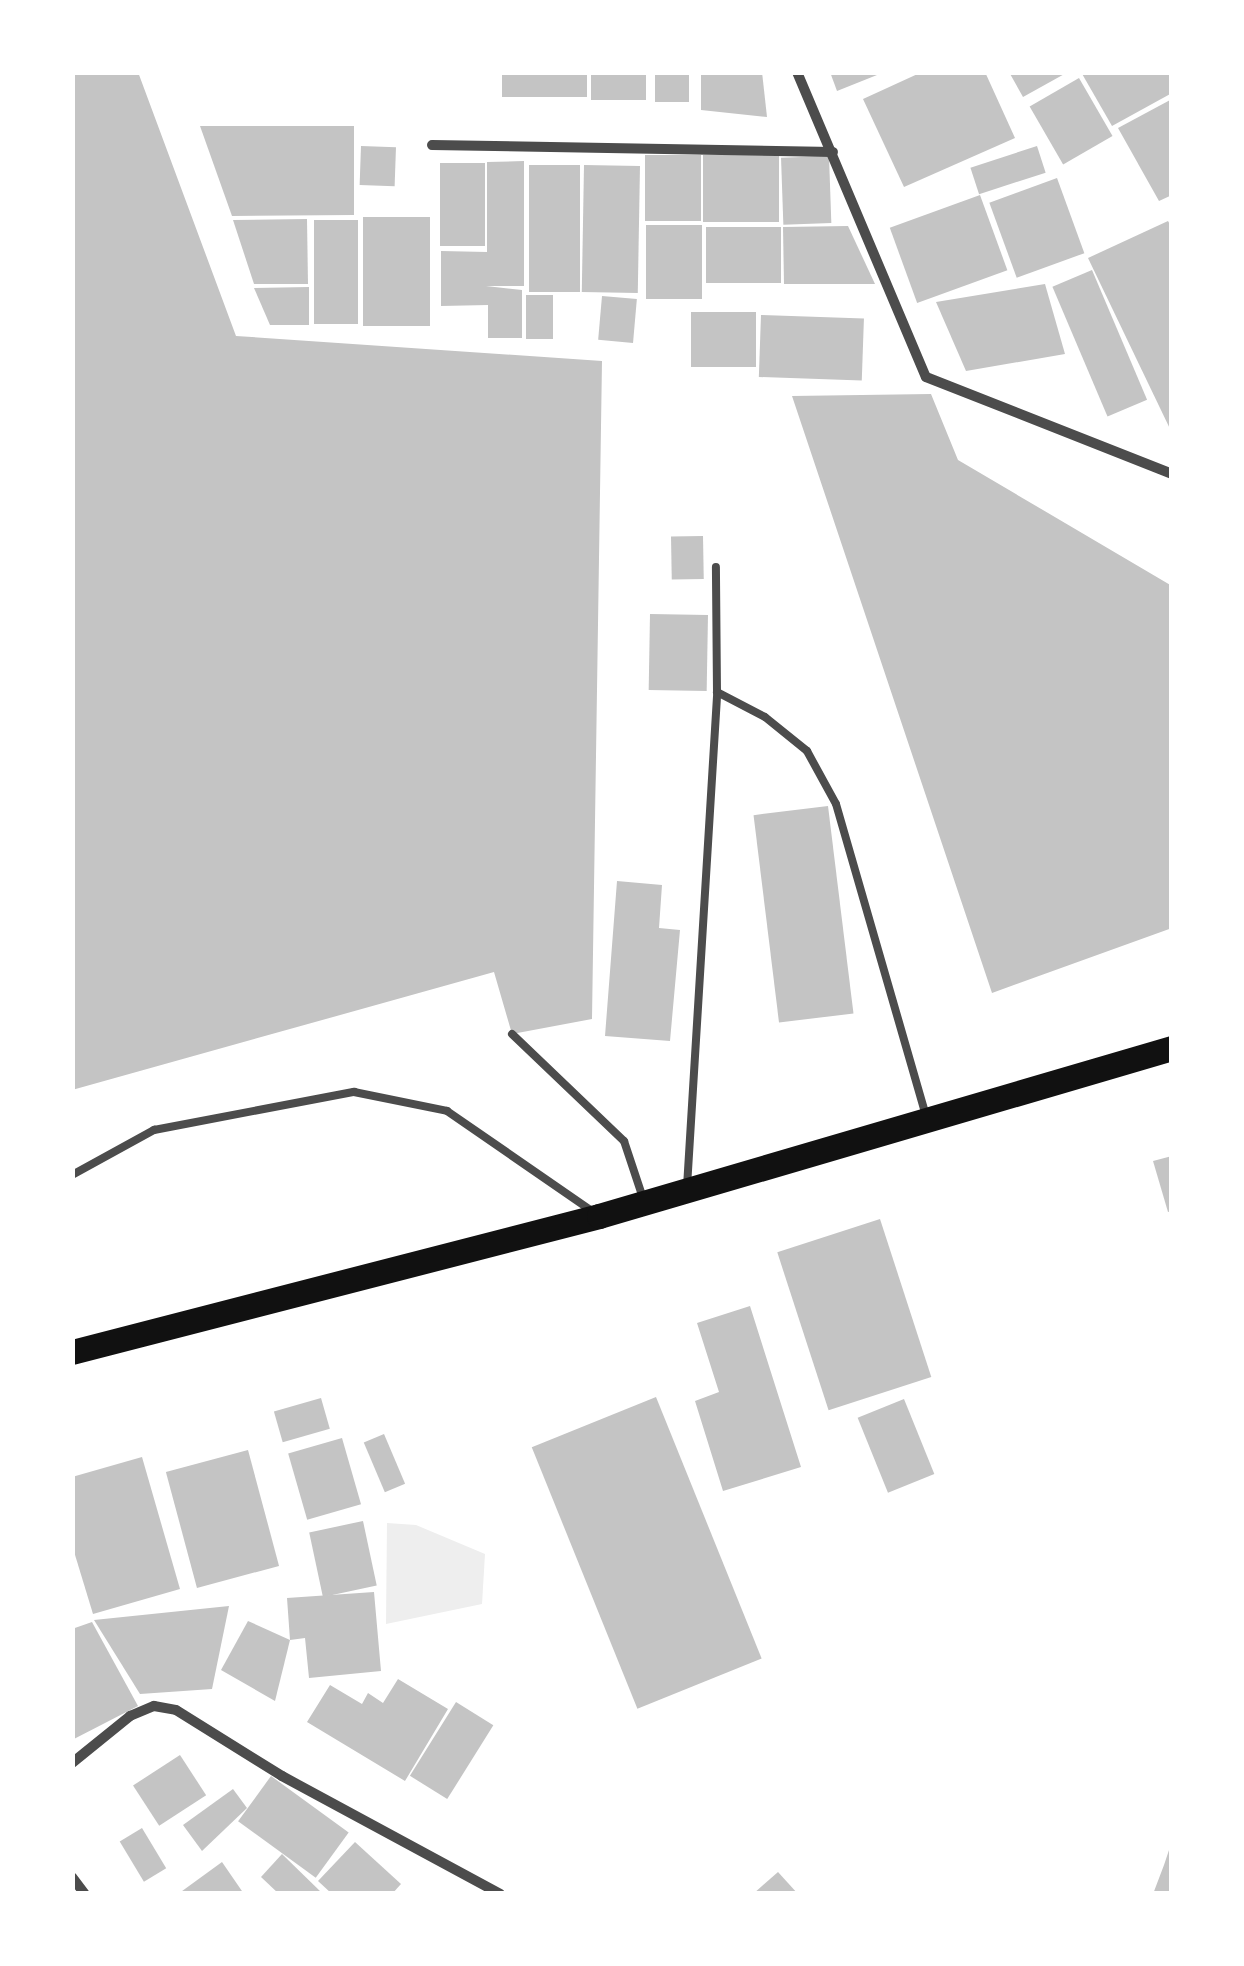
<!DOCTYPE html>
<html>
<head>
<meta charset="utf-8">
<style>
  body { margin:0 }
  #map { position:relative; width:1244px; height:1966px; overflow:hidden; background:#fff; font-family:Signika,sans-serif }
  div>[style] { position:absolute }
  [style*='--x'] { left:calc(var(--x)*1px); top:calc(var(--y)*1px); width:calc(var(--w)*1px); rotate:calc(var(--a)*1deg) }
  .green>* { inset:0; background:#eee }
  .building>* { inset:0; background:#c4c4c4; transform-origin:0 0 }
  .service>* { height:8px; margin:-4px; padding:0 4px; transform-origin:4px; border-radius:4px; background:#4c4c4c }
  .minor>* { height:10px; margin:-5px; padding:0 5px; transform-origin:5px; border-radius:5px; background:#4c4c4c }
  .primary>* { height:25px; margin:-12.5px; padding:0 12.5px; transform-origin:12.5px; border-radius:12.5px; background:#111 }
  span { translate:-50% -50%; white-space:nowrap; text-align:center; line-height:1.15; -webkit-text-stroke:10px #fff; paint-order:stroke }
  .frame { position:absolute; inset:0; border:75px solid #fff; pointer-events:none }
</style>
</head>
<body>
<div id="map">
  <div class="green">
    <div style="clip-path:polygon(387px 1523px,416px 1525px,485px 1554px,482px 1604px,386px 1624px)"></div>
  </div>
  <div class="building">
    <div style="clip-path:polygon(72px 72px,138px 72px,236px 336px,602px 361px,592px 1019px,512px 1034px,494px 972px,72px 1090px)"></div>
    <div style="left:502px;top:72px;width:85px;height:25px"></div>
    <div style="left:591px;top:72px;width:55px;height:28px"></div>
    <div style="left:655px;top:72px;width:34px;height:30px"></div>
    <div style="clip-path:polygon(701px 72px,762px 72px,767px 117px,701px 110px)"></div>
    <div style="clip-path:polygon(830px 72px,882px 72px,882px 73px,837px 91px)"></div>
    <div style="clip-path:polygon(922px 72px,985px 72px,1015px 138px,904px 187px,863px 99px)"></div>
    <div style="clip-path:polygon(1009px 72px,1068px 72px,1023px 97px)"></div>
    <div style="clip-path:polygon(1081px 72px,1172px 72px,1172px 93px,1112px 126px)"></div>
    <div style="left:1079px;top:78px;width:67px;height:57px;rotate:60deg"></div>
    <div style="clip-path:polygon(1172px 99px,1172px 195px,1159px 201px,1118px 128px)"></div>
    <div style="clip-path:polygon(200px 126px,354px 126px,354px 215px,232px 216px)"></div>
    <div style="left:361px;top:146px;width:35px;height:39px;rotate:2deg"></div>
    <div style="left:1037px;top:146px;width:28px;height:70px;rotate:72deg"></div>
    <div style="left:645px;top:155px;width:56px;height:66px"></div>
    <div style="left:703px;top:155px;width:76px;height:67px"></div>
    <div style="left:829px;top:156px;width:67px;height:48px;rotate:88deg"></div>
    <div style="clip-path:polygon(524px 161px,524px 286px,486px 286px,522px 290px,522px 338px,488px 338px,488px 305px,441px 306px,441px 251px,487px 252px,487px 162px)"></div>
    <div style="left:440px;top:163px;width:45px;height:83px"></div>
    <div style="left:529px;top:165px;width:51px;height:127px"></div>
    <div style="left:584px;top:165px;width:56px;height:127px;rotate:1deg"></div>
    <div style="left:1057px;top:178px;width:80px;height:72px;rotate:70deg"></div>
    <div style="left:980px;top:195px;width:80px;height:96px;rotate:70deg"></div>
    <div style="left:430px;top:217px;width:109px;height:67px;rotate:90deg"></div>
    <div style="clip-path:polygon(307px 219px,308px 284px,254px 284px,233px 220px)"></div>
    <div style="left:314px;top:220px;width:44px;height:104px"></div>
    <div style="clip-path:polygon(1168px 221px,1172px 228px,1172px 433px,1088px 258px)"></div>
    <div style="left:646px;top:225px;width:56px;height:74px"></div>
    <div style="clip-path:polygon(848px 226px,875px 284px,784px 284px,783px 227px)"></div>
    <div style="left:706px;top:227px;width:75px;height:56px"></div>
    <div style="left:1092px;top:270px;width:141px;height:43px;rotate:67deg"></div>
    <div style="clip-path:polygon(1045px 284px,1065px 354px,966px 371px,936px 302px)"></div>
    <div style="clip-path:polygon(309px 287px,309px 325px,270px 325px,254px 288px)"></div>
    <div style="left:526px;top:295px;width:27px;height:44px"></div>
    <div style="left:602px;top:296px;width:35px;height:44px;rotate:5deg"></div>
    <div style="left:691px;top:312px;width:65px;height:55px"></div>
    <div style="left:761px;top:315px;width:103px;height:62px;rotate:2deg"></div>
    <div style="clip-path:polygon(931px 394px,958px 460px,1172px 586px,1172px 928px,992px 993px,792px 396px)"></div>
    <div style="left:703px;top:536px;width:43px;height:32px;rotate:89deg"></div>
    <div style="left:650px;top:614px;width:58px;height:76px;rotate:1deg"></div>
    <div style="left:828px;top:806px;width:209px;height:75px;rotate:83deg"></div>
    <div style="clip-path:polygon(617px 881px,662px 885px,659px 928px,680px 930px,670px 1041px,605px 1036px)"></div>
    <div style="clip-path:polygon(1172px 1156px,1172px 1211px,1168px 1212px,1153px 1161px)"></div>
    <div style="left:880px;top:1219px;width:166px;height:108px;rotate:72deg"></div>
    <div style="clip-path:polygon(750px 1306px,801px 1467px,723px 1491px,695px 1401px,719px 1392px,697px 1323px)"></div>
    <div style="left:656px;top:1397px;width:282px;height:134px;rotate:68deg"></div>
    <div style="left:321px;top:1398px;width:32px;height:49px;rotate:74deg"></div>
    <div style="left:904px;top:1399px;width:81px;height:50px;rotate:68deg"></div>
    <div style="left:384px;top:1434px;width:54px;height:22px;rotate:67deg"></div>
    <div style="left:342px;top:1438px;width:69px;height:56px;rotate:74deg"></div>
    <div style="left:248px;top:1450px;width:120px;height:85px;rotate:75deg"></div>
    <div style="clip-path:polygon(142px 1457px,180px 1589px,93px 1614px,72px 1545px,72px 1477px)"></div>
    <div style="left:363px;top:1521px;width:66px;height:55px;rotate:78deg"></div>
    <div style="clip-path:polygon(374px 1592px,381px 1671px,309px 1678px,305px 1638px,290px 1640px,287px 1598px)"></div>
    <div style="clip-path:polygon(229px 1606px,212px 1689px,140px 1694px,94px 1620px)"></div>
    <div style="clip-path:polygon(248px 1621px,290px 1640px,275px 1701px,221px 1670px)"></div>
    <div style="clip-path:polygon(92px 1622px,138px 1706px,72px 1740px,72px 1629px)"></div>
    <div style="clip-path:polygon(398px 1679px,448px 1709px,405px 1781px,307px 1722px,330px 1685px,362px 1704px,368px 1693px,383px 1703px)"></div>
    <div style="left:456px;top:1702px;width:44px;height:87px;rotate:32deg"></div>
    <div style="left:180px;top:1755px;width:48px;height:56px;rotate:57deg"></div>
    <div style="left:271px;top:1776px;width:96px;height:56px;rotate:36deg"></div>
    <div style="clip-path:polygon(233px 1789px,247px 1808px,202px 1851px,183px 1825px)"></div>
    <div style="left:142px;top:1828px;width:47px;height:26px;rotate:59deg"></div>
    <div style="clip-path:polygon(355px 1842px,401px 1884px,392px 1894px,332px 1894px,318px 1881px)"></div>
    <div style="clip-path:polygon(1171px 1844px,1172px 1894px,1153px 1894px,1164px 1865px)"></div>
    <div style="clip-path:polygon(282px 1854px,323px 1894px,279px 1894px,261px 1877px)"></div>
    <div style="clip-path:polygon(222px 1862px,244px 1894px,178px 1894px)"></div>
    <div style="clip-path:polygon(778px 1872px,798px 1894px,753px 1894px)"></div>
  </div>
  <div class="service">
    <div style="--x:717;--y:692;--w:54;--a:27.5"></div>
    <div style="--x:765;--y:717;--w:54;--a:39"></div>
    <div style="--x:807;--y:751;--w:60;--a:61.3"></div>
    <div style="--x:836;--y:804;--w:324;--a:73.9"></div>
    <div style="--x:512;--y:1034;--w:155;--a:43.7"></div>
    <div style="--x:624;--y:1141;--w:60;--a:71.6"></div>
    <div style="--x:72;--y:1175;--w:94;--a:-28.8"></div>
    <div style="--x:154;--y:1130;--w:204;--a:-10.8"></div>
    <div style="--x:354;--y:1092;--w:95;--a:11.5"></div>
    <div style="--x:447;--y:1111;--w:176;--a:34.6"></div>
    <div style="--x:687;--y:1187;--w:496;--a:-86.5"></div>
    <div style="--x:717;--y:692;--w:125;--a:-90.5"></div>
  </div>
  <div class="minor">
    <div style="--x:797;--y:72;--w:331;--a:67.1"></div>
    <div style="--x:926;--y:377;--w:264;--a:21.5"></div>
    <div style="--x:432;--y:145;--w:401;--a:1"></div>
    <div style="--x:72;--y:1763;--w:75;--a:-39"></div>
    <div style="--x:130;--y:1716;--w:26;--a:-23"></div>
    <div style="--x:154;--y:1706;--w:22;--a:10"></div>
    <div style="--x:176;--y:1710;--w:125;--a:31.9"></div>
    <div style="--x:282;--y:1776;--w:248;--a:28.4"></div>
    <div style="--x:72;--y:1877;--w:21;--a:53"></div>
  </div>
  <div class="primary">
    <div style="--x:72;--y:1352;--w:544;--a:-14.47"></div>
    <div style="--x:599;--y:1216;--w:597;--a:-16.34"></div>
  </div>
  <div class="frame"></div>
</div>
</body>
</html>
